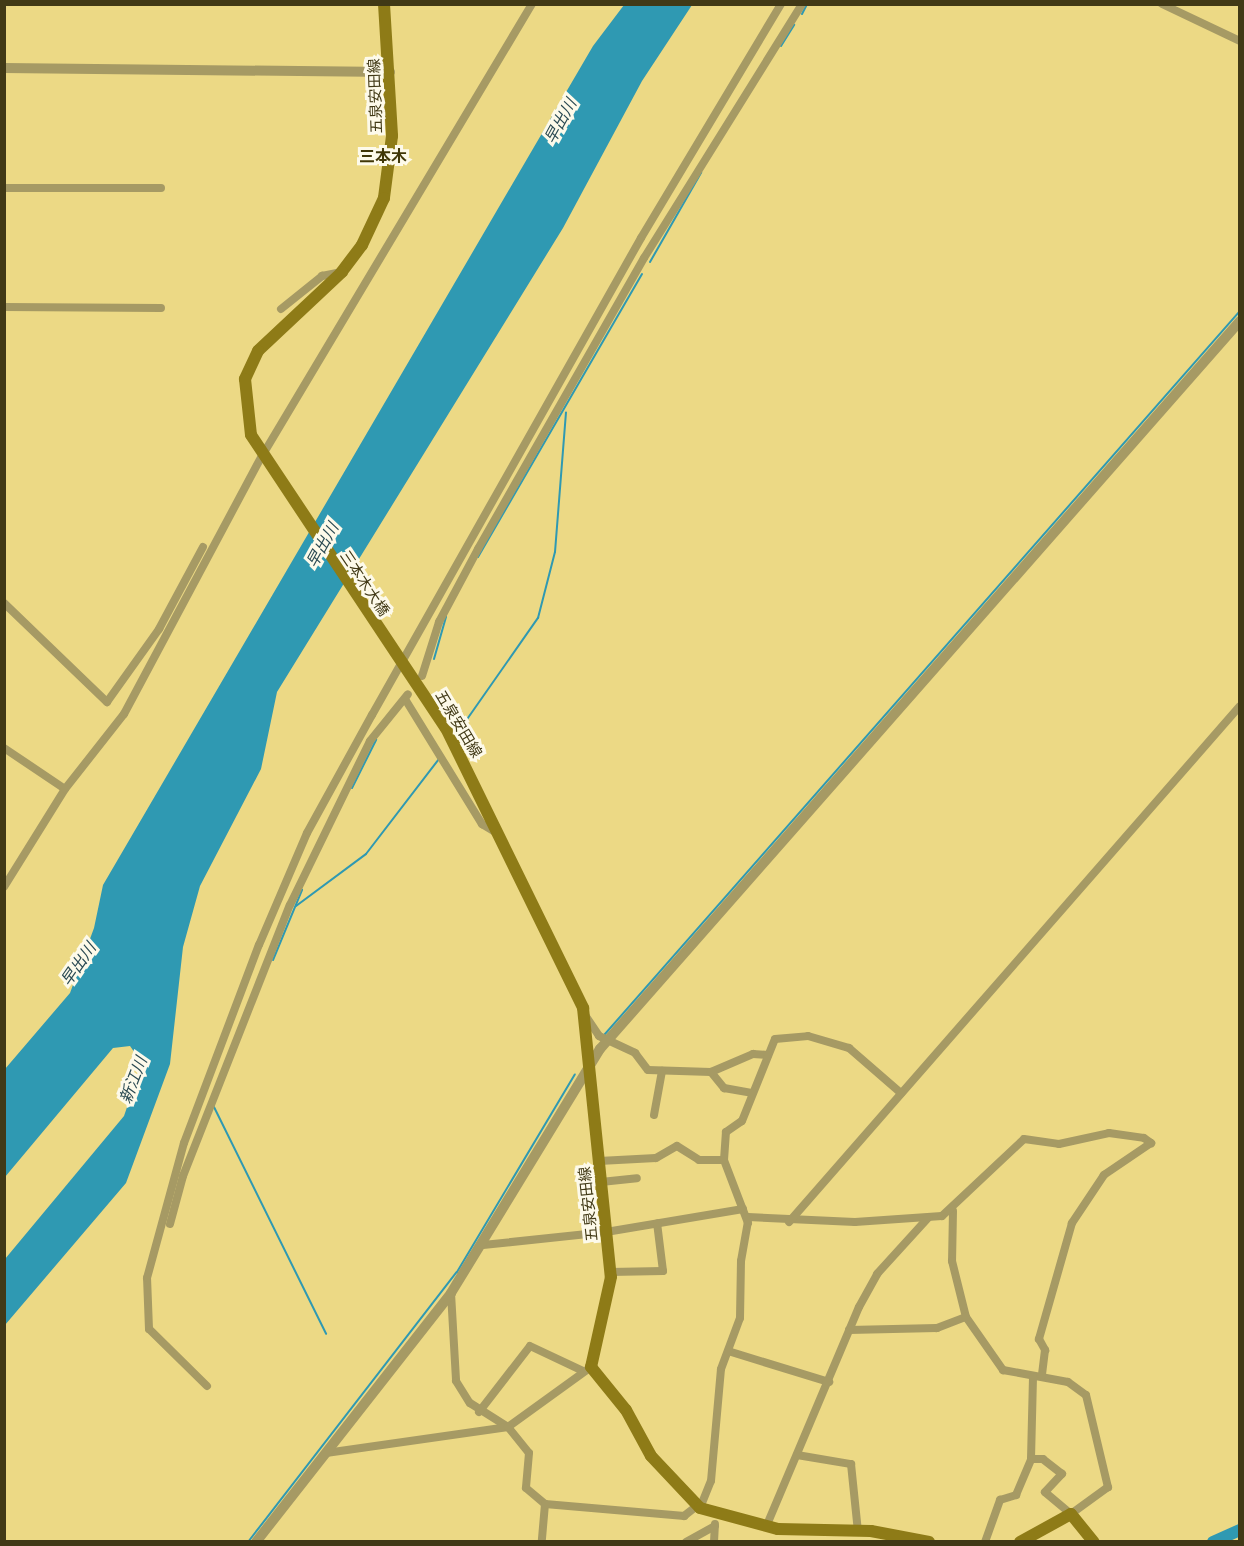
<!DOCTYPE html>
<html>
<head>
<meta charset="utf-8">
<style>
  body { margin:0 }
  #map { position:relative; width:1244px; height:1546px; overflow:hidden; background:#ecd985; font-family:Commissioner,"Noto Sans JP",sans-serif }
  div>[style] { position:absolute }
  [style*='--x'] { left:calc(var(--x)*1px); top:calc(var(--y)*1px); width:calc(var(--w)*1px); rotate:calc(var(--a)*1deg) }
  .water>* { inset:0; background:#2f99b2 }
  .stream>* { height:2px; margin:-1px; padding:0 1px; transform-origin:1px; border-radius:1px; background:#2f99b2 }
  .river>* { height:12px; margin:-6px; padding:0 6px; transform-origin:6px; border-radius:6px; background:#2f99b2 }
  .minor>* { height:8px; margin:-4px; padding:0 4px; transform-origin:4px; border-radius:4px; background:#a69a64 }
  .tertiary>* { height:10px; margin:-5px; padding:0 5px; transform-origin:5px; border-radius:5px; background:#a69a64 }
  .secondary>* { height:12px; margin:-6px; padding:0 6px; transform-origin:6px; border-radius:6px; background:#8e7b17 }
  span { translate:-50% -50%; white-space:nowrap; text-align:center; line-height:1.15; -webkit-text-stroke:6px #fdfaea; paint-order:stroke }
  .street-label { font-size:15px; color:#413916 }
  .water-label { font-size:16px; color:#2a4952; font-style:italic }
  .neighbourhood-label { font-size:16px; color:#403707; font-weight:700 }
  .frame { position:absolute; inset:0; border:6px solid #413916; pointer-events:none }
</style>
</head>
<body>
<div id="map">
  <div class="water">
    <div style="clip-path:polygon(624px 5px,692px 5px,642px 81px,563px 228px,277px 692px,261px 769px,200px 886px,183px 947px,170px 1064px,126px 1183px,5px 1325px,5px 1259px,124px 1116px,142px 1063px,130px 1046px,113px 1048px,5px 1177px,5px 1069px,70px 993px,94px 928px,103px 885px,593px 46px)"></div>
  </div>
  <div class="stream">
    <div style="--x:802;--y:14;--w:11;--a:-63"></div>
    <div style="--x:781;--y:46;--w:25;--a:-58"></div>
    <div style="--x:650;--y:262;--w:103;--a:-60.2"></div>
    <div style="--x:478;--y:557;--w:327;--a:-59.9"></div>
    <div style="--x:434;--y:659;--w:44;--a:-74.1"></div>
    <div style="--x:463;--y:725;--w:131;--a:-55"></div>
    <div style="--x:538;--y:618;--w:68;--a:-75.6"></div>
    <div style="--x:555;--y:552;--w:140;--a:-85.5"></div>
    <div style="--x:352;--y:788;--w:54;--a:-63.4"></div>
    <div style="--x:296;--y:906;--w:87;--a:-36.6"></div>
    <div style="--x:366;--y:854;--w:120;--a:-52.5"></div>
    <div style="--x:273;--y:960;--w:76;--a:-67.5"></div>
    <div style="--x:605;--y:1034;--w:962;--a:-48.71"></div>
    <div style="--x:214;--y:1107;--w:253;--a:63.7"></div>
    <div style="--x:248;--y:1542;--w:341;--a:-52.3"></div>
    <div style="--x:457;--y:1272;--w:230;--a:-59.2"></div>
  </div>
  <div class="river">
    <div style="--x:1213;--y:1542;--w:30;--a:-24"></div>
  </div>
  <div class="minor">
    <div style="--x:1162;--y:4;--w:86;--a:25.4"></div>
    <div style="--x:4;--y:188;--w:157;--a:0"></div>
    <div style="--x:4;--y:307;--w:157;--a:0.4"></div>
    <div style="--x:281;--y:309;--w:53;--a:-38.8"></div>
    <div style="--x:322;--y:276;--w:19;--a:-12"></div>
    <div style="--x:4;--y:603;--w:143;--a:43.9"></div>
    <div style="--x:107;--y:702;--w:90;--a:-54.5"></div>
    <div style="--x:159;--y:629;--w:93;--a:-61.8"></div>
    <div style="--x:422;--y:676;--w:57;--a:-72.5"></div>
    <div style="--x:439;--y:622;--w:83;--a:-61.9"></div>
    <div style="--x:478;--y:549;--w:335;--a:-60.3"></div>
    <div style="--x:644;--y:258;--w:299;--a:-58.1"></div>
    <div style="--x:405;--y:699;--w:147;--a:58.4"></div>
    <div style="--x:482;--y:824;--w:17;--a:31"></div>
    <div style="--x:4;--y:748;--w:73;--a:33.9"></div>
    <div style="--x:4;--y:887;--w:115;--a:-58.1"></div>
    <div style="--x:65;--y:789;--w:95;--a:-51.8"></div>
    <div style="--x:124;--y:714;--w:293;--a:-61.9"></div>
    <div style="--x:262;--y:456;--w:527;--a:-59.15"></div>
    <div style="--x:585;--y:1015;--w:25;--a:56"></div>
    <div style="--x:599;--y:1036;--w:40;--a:25"></div>
    <div style="--x:635;--y:1053;--w:21;--a:53"></div>
    <div style="--x:648;--y:1070;--w:63;--a:1.8"></div>
    <div style="--x:711;--y:1072;--w:21;--a:51"></div>
    <div style="--x:724;--y:1088;--w:28;--a:10"></div>
    <div style="--x:711;--y:1072;--w:46;--a:-23.2"></div>
    <div style="--x:753;--y:1054;--w:15;--a:4"></div>
    <div style="--x:654;--y:1115;--w:45;--a:-79.7"></div>
    <div style="--x:599;--y:1161;--w:57;--a:-3"></div>
    <div style="--x:656;--y:1158;--w:24;--a:-30"></div>
    <div style="--x:677;--y:1146;--w:26;--a:32"></div>
    <div style="--x:699;--y:1160;--w:25;--a:0"></div>
    <div style="--x:601;--y:1182;--w:36;--a:-6"></div>
    <div style="--x:953;--y:1211;--w:50;--a:91.1"></div>
    <div style="--x:952;--y:1261;--w:58;--a:76"></div>
    <div style="--x:966;--y:1317;--w:65;--a:55.1"></div>
    <div style="--x:1003;--y:1370;--w:66;--a:10.5"></div>
    <div style="--x:1068;--y:1382;--w:22;--a:36"></div>
    <div style="--x:1086;--y:1395;--w:95;--a:76.6"></div>
    <div style="--x:1108;--y:1487;--w:46;--a:143.9"></div>
    <div style="--x:1071;--y:1514;--w:34;--a:-140"></div>
    <div style="--x:1045;--y:1492;--w:25;--a:-47"></div>
    <div style="--x:1062;--y:1474;--w:24;--a:-142"></div>
    <div style="--x:1043;--y:1459;--w:12;--a:180"></div>
    <div style="--x:748;--y:1217;--w:107;--a:2.7"></div>
    <div style="--x:855;--y:1222;--w:87;--a:-3.9"></div>
    <div style="--x:942;--y:1216;--w:112;--a:-43.2"></div>
    <div style="--x:1024;--y:1139;--w:35;--a:8"></div>
    <div style="--x:1059;--y:1144;--w:51;--a:-12.4"></div>
    <div style="--x:1109;--y:1133;--w:35;--a:8"></div>
    <div style="--x:1144;--y:1138;--w:9;--a:36"></div>
    <div style="--x:1151;--y:1143;--w:57;--a:145.8"></div>
    <div style="--x:1104;--y:1175;--w:58;--a:123.7"></div>
    <div style="--x:1072;--y:1223;--w:121;--a:105.9"></div>
    <div style="--x:1039;--y:1339;--w:13;--a:61"></div>
    <div style="--x:1045;--y:1350;--w:26;--a:97"></div>
    <div style="--x:789;--y:1222;--w:685;--a:-48.85"></div>
    <div style="--x:170;--y:1224;--w:50;--a:-74.8"></div>
    <div style="--x:183;--y:1176;--w:291;--a:-68.5"></div>
    <div style="--x:290;--y:905;--w:182;--a:-64"></div>
    <div style="--x:370;--y:741;--w:60;--a:-51"></div>
    <div style="--x:483;--y:1245;--w:124;--a:-6"></div>
    <div style="--x:606;--y:1232;--w:139;--a:-9.5"></div>
    <div style="--x:610;--y:1272;--w:53;--a:-1.1"></div>
    <div style="--x:663;--y:1271;--w:48;--a:-97.1"></div>
    <div style="--x:451;--y:1293;--w:88;--a:86.7"></div>
    <div style="--x:456;--y:1381;--w:26;--a:58"></div>
    <div style="--x:470;--y:1403;--w:45;--a:32.3"></div>
    <div style="--x:508;--y:1427;--w:33;--a:51"></div>
    <div style="--x:529;--y:1453;--w:35;--a:95"></div>
    <div style="--x:526;--y:1488;--w:25;--a:40"></div>
    <div style="--x:545;--y:1504;--w:38;--a:95"></div>
    <div style="--x:849;--y:1330;--w:88;--a:-1.3"></div>
    <div style="--x:937;--y:1328;--w:31;--a:-21"></div>
    <div style="--x:728;--y:1351;--w:106;--a:17.1"></div>
    <div style="--x:207;--y:1386;--w:81;--a:-135.5"></div>
    <div style="--x:149;--y:1329;--w:51;--a:-92.2"></div>
    <div style="--x:147;--y:1278;--w:140;--a:-74.7"></div>
    <div style="--x:184;--y:1143;--w:212;--a:-69.3"></div>
    <div style="--x:259;--y:945;--w:122;--a:-66.8"></div>
    <div style="--x:307;--y:833;--w:135;--a:-61.2"></div>
    <div style="--x:372;--y:715;--w:548;--a:-60.58"></div>
    <div style="--x:641;--y:238;--w:273;--a:-59.1"></div>
    <div style="--x:479;--y:1412;--w:83;--a:-52.3"></div>
    <div style="--x:530;--y:1346;--w:59;--a:25.3"></div>
    <div style="--x:326;--y:1453;--w:184;--a:-8.1"></div>
    <div style="--x:508;--y:1427;--w:102;--a:-35.9"></div>
    <div style="--x:797;--y:1455;--w:55;--a:9.5"></div>
    <div style="--x:851;--y:1464;--w:68;--a:84.1"></div>
    <div style="--x:545;--y:1504;--w:140;--a:4.9"></div>
    <div style="--x:684;--y:1516;--w:16;--a:-38"></div>
    <div style="--x:700;--y:1508;--w:29;--a:-68"></div>
    <div style="--x:711;--y:1481;--w:112;--a:-84.9"></div>
    <div style="--x:721;--y:1369;--w:54;--a:-69.6"></div>
    <div style="--x:740;--y:1318;--w:57;--a:-89"></div>
    <div style="--x:741;--y:1261;--w:39;--a:-80"></div>
    <div style="--x:748;--y:1223;--w:67;--a:-110.9"></div>
    <div style="--x:724;--y:1160;--w:28;--a:-86"></div>
    <div style="--x:726;--y:1132;--w:19;--a:-35"></div>
    <div style="--x:742;--y:1121;--w:88;--a:-68.1"></div>
    <div style="--x:775;--y:1039;--w:33;--a:-5"></div>
    <div style="--x:808;--y:1036;--w:43;--a:16.3"></div>
    <div style="--x:849;--y:1048;--w:69;--a:40.9"></div>
    <div style="--x:766;--y:1527;--w:239;--a:-67.1"></div>
    <div style="--x:859;--y:1307;--w:38;--a:-61"></div>
    <div style="--x:877;--y:1274;--w:76;--a:-47.7"></div>
    <div style="--x:686;--y:1542;--w:33;--a:-29"></div>
    <div style="--x:714;--y:1542;--w:18;--a:-87"></div>
    <div style="--x:985;--y:1542;--w:45;--a:-70.3"></div>
    <div style="--x:1000;--y:1500;--w:17;--a:-17"></div>
    <div style="--x:1016;--y:1495;--w:39;--a:-67"></div>
    <div style="--x:1031;--y:1459;--w:82;--a:-88.6"></div>
  </div>
  <div class="tertiary">
    <div style="--x:4;--y:68;--w:386;--a:0.6"></div>
    <div style="--x:256;--y:1542;--w:316;--a:-51.9"></div>
    <div style="--x:451;--y:1293;--w:286;--a:-58.6"></div>
    <div style="--x:600;--y:1049;--w:969;--a:-48.68"></div>
  </div>
  <div class="secondary">
    <div style="--x:384;--y:4;--w:132;--a:86.5"></div>
    <div style="--x:392;--y:136;--w:63;--a:97.4"></div>
    <div style="--x:384;--y:198;--w:52;--a:115.1"></div>
    <div style="--x:362;--y:245;--w:34;--a:127"></div>
    <div style="--x:342;--y:272;--w:115;--a:136.8"></div>
    <div style="--x:258;--y:351;--w:31;--a:115"></div>
    <div style="--x:245;--y:379;--w:56;--a:83.9"></div>
    <div style="--x:251;--y:435;--w:352;--a:56.4"></div>
    <div style="--x:446;--y:728;--w:312;--a:63.9"></div>
    <div style="--x:583;--y:1008;--w:270;--a:84.1"></div>
    <div style="--x:611;--y:1277;--w:92;--a:102.5"></div>
    <div style="--x:591;--y:1367;--w:55;--a:50.9"></div>
    <div style="--x:626;--y:1410;--w:52;--a:61.5"></div>
    <div style="--x:651;--y:1456;--w:71;--a:46.7"></div>
    <div style="--x:700;--y:1508;--w:81;--a:15.1"></div>
    <div style="--x:778;--y:1529;--w:93;--a:1.2"></div>
    <div style="--x:871;--y:1531;--w:59;--a:10.7"></div>
    <div style="--x:1020;--y:1542;--w:58;--a:-28.8"></div>
    <div style="--x:1071;--y:1514;--w:36;--a:51"></div>
  </div>
  <div class="street-label">
    <span style="left:375px;top:96px;rotate:-92deg">五泉安田線</span>
    <span style="left:365px;top:583px;rotate:56deg">三本木大橋</span>
    <span style="left:459px;top:724px;rotate:59deg">五泉安田線</span>
    <span style="left:588px;top:1204px;rotate:-96deg">五泉安田線</span>
  </div>
  <div class="water-label">
    <span style="left:560px;top:121px;rotate:-61deg">早出川</span>
    <span style="left:322px;top:545px;rotate:-61deg">早出川</span>
    <span style="left:78px;top:964px;rotate:-55deg">早出川</span>
    <span style="left:133px;top:1080px;rotate:-69deg">新江川</span>
  </div>
  <div class="neighbourhood-label">
    <span style="left:383px;top:156px">三本木</span>
  </div>
  <div class="frame"></div>
</div>
</body>
</html>
